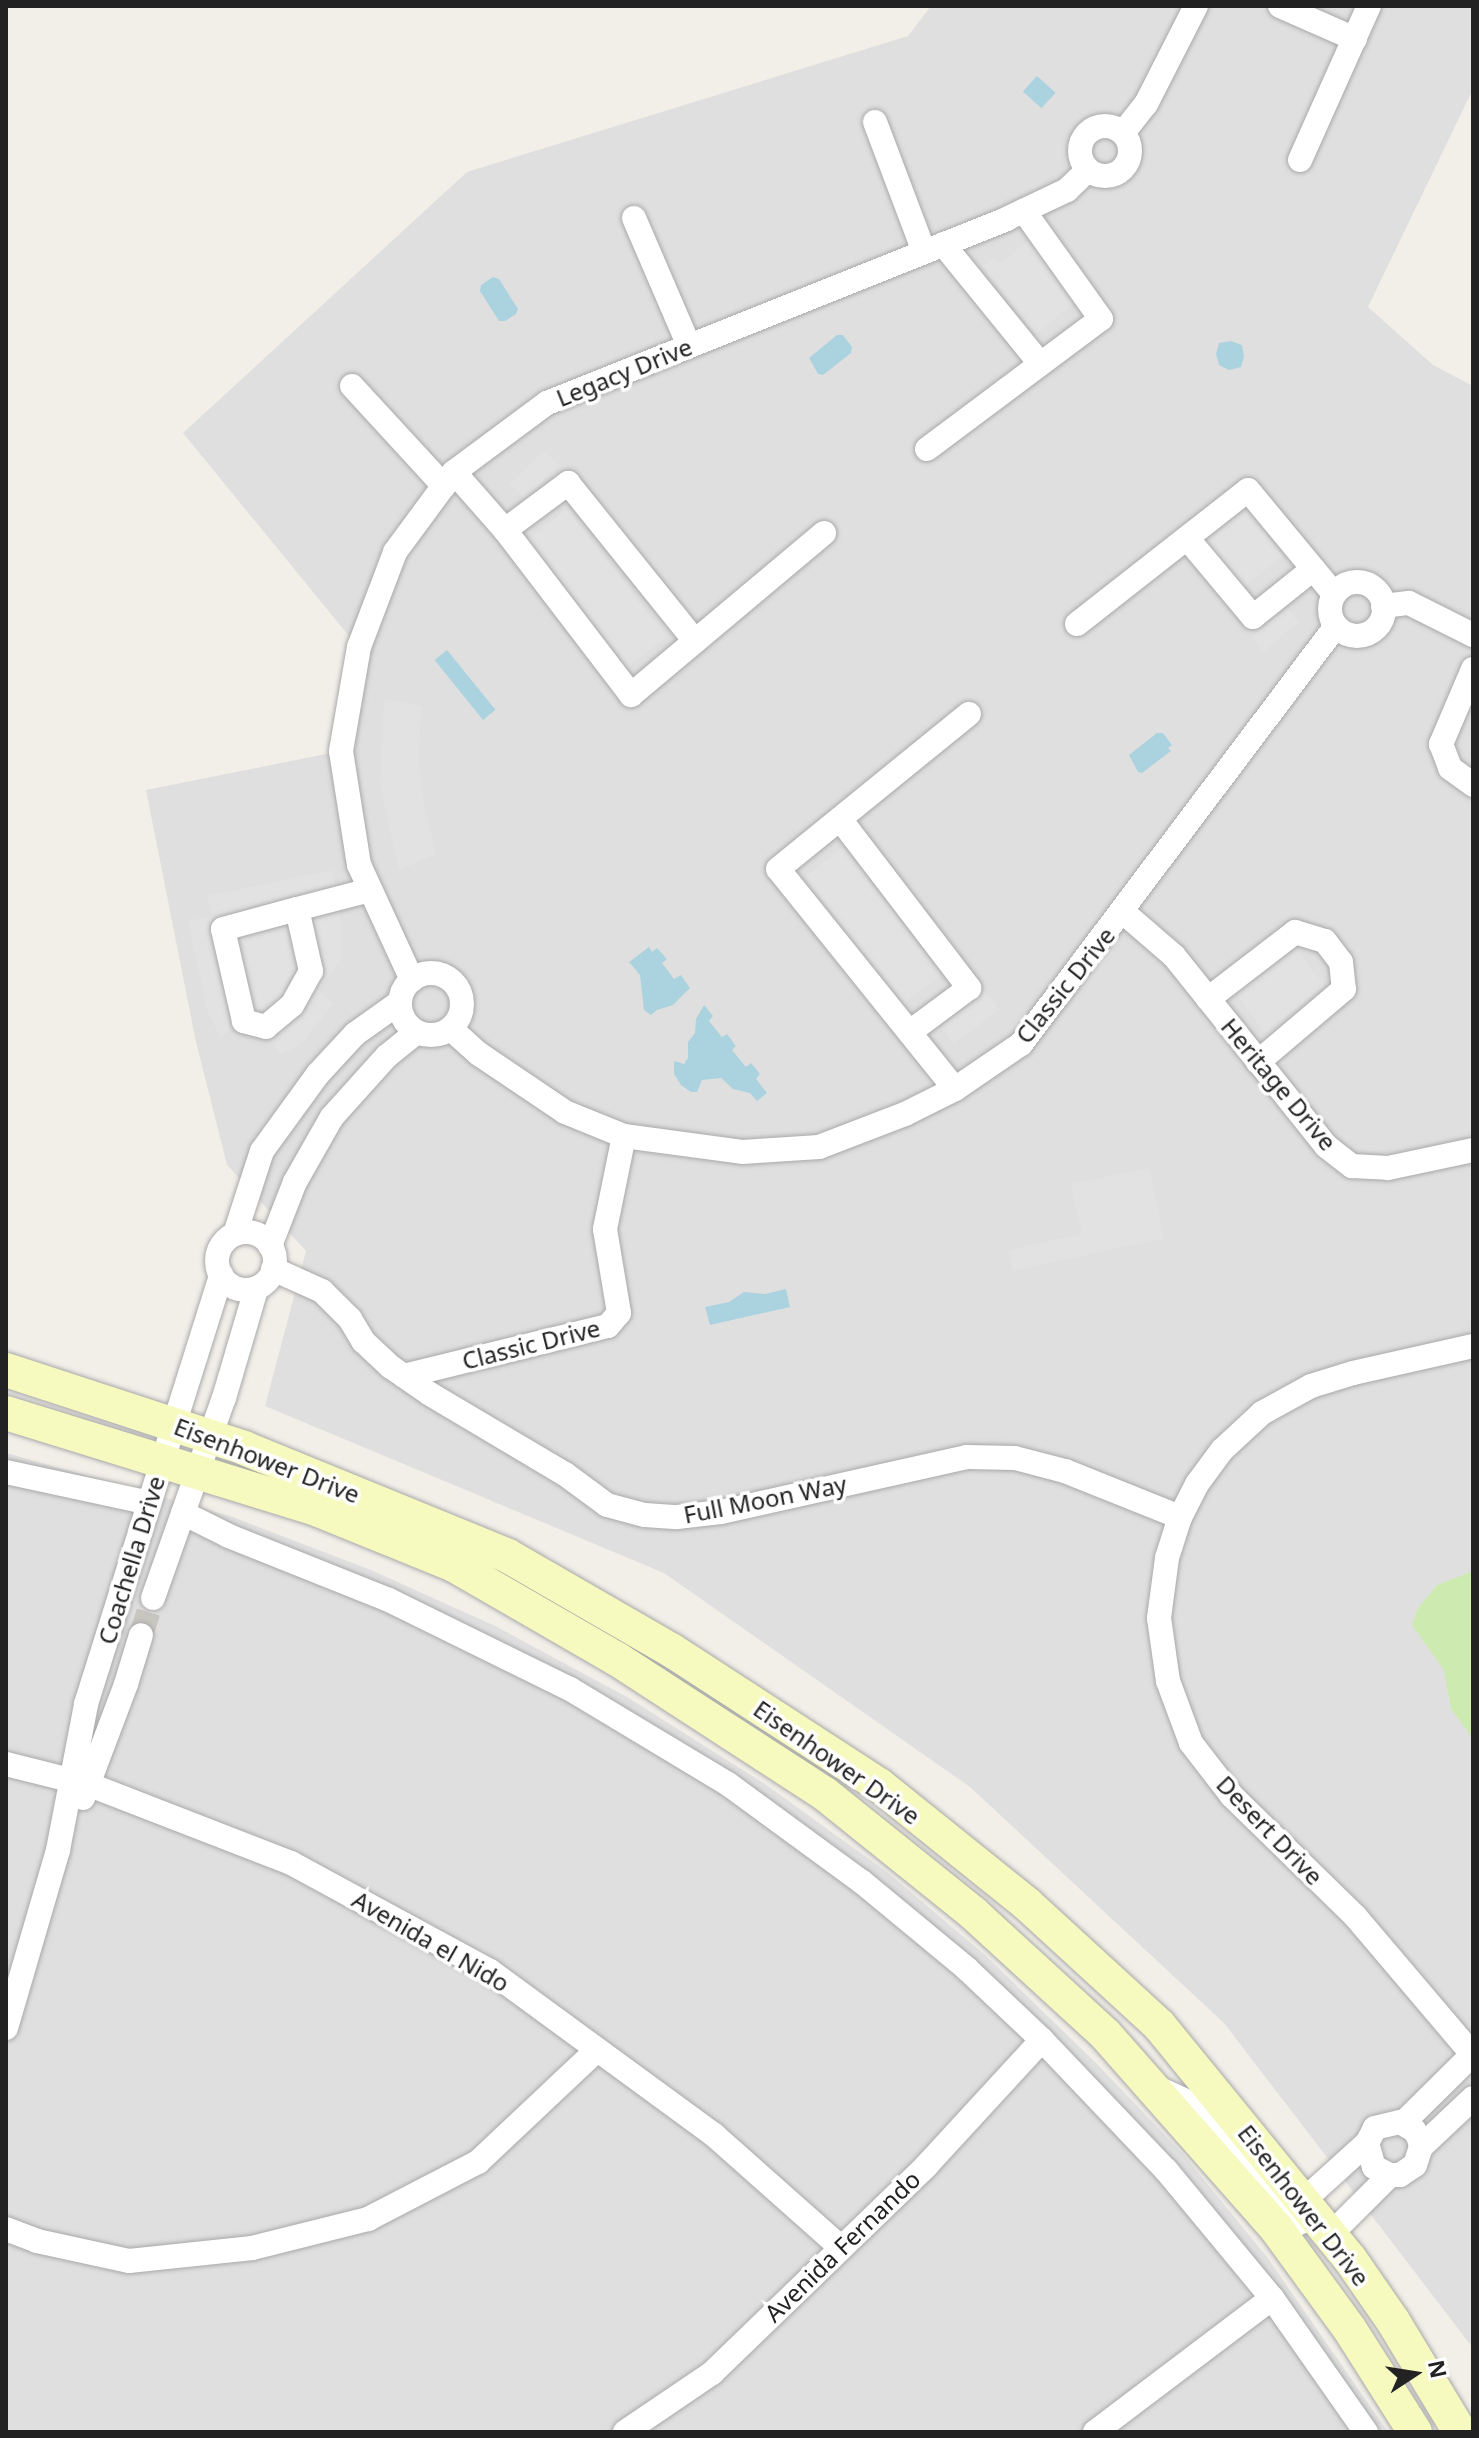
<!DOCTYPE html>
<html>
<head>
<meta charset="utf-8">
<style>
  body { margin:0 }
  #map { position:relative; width:1479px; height:2438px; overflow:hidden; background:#f2efe9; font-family:"Noto Sans",sans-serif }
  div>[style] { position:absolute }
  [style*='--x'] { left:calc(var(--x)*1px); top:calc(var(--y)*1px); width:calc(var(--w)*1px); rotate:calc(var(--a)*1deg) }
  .residential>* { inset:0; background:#e0dfdf }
  .grass>* { inset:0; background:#cdebb0 }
  .parking>* { inset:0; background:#e2e2e2; transform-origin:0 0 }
  .water>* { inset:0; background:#aad3df; transform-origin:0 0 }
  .minor-tunnel>* { height:24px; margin-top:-12px; transform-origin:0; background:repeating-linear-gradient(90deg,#c8c6c1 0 24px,transparent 0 36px) }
  .roads { filter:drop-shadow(0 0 2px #a9a9a9) drop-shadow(0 0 2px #a9a9a9) }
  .minor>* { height:24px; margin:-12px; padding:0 12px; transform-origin:12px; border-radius:12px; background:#fff }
  .minor>.ring { margin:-12px; padding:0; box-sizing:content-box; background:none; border:24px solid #fff; border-radius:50% }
  .tertiary>* { height:30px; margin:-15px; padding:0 15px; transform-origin:15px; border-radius:15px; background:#fff }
  .secondary>* { height:34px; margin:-17px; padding:0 17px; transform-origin:17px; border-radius:17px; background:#f7fabf }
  span { translate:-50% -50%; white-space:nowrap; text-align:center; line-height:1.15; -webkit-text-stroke:7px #fff; paint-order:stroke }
  .street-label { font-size:24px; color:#222 }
  .frame { position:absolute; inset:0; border:8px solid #222; pointer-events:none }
  .north { position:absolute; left:1375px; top:2334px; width:80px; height:80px; -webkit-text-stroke:6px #fff; paint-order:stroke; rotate:78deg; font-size:22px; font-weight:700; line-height:32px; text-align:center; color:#222 }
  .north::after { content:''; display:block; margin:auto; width:28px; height:36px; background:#222; clip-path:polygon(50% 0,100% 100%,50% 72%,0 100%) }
</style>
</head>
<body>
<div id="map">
  <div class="residential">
    <div style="clip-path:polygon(931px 6px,1473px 6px,1473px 89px,1368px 307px,1433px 365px,1473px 386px,1473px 2348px,1224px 2023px,970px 1787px,664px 1573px,265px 1406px,306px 1251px,227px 1165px,196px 1042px,146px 790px,341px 751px,358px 647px,183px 433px,467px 172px,908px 36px)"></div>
    <div style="clip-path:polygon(6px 1453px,230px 1516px,371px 1570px,495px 1626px,627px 1697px,765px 1784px,887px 1872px,985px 1955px,1098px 2065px,1182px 2153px,1267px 2257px,1388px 2432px,6px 2432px)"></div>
  </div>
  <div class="grass">
    <div style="clip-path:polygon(1473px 1571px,1473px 1739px,1451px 1709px,1444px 1670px,1412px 1625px,1418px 1608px,1437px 1585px)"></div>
  </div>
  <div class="parking">
    <div style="clip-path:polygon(1029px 240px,1077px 301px,1036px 334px,982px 266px,994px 257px,1000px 263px)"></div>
    <div style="left:545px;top:450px;width:21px;height:49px;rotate:47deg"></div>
    <div style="left:567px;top:509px;width:162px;height:50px;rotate:52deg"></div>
    <div style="left:1246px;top:509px;width:60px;height:52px;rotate:52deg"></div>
    <div style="left:1287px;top:608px;width:19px;height:46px;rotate:51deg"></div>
    <div style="clip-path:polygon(384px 699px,421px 706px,419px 762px,423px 801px,436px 854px,399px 870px,380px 784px)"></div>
    <div style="left:843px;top:847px;width:161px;height:49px;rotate:52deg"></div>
    <div style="clip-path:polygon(332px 870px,342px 929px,342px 959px,319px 990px,333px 1004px,300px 1045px,280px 1055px,269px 1036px,236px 1025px,220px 1037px,207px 1010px,188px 921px,212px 916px,207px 896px)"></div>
    <div style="left:1294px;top:946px;width:50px;height:76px;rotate:52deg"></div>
    <div style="left:985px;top:991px;width:23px;height:57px;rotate:52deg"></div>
    <div style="clip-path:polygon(1149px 1168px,1164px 1238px,1013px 1271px,1008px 1250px,1082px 1234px,1071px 1184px)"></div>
  </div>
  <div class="water">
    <div style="left:1037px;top:76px;width:25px;height:21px;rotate:42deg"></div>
    <div style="clip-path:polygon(493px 277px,499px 279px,518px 309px,516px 314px,505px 321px,499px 321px,480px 291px,481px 285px)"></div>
    <div style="clip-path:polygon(837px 335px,843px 335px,852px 347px,851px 353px,823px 375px,818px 374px,809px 358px)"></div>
    <div style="clip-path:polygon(1231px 341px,1242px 345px,1244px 357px,1241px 367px,1229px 370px,1219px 365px,1216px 354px,1219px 343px)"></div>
    <div style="left:447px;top:650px;width:77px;height:16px;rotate:51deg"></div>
    <div style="clip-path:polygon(1157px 733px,1163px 733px,1172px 745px,1168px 748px,1171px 751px,1142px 773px,1138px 772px,1129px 755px)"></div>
    <div style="clip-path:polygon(649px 947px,652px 952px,657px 948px,667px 959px,662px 963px,674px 979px,681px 975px,690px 988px,673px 1005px,657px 1010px,651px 1015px,644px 1010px,640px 975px,629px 962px)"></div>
    <div style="clip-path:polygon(704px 1005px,713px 1016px,709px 1021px,722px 1037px,727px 1034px,736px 1046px,732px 1050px,746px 1067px,751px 1063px,760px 1074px,756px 1079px,767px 1093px,757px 1101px,750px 1093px,733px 1089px,721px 1078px,702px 1080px,697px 1092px,691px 1092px,681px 1085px,674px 1074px,674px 1061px,684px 1064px,688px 1058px,688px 1042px,695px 1033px,696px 1019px)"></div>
    <div style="clip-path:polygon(786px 1289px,790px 1307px,710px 1325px,705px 1307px,729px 1302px,744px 1292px,765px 1294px)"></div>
  </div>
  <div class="minor-tunnel">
    <div style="--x:141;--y:1635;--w:39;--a:-72"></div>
  </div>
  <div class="roads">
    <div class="minor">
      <div style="--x:1280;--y:6;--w:82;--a:23.7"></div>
      <div style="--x:875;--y:122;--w:139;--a:69.3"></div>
      <div class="ring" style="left:1080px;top:126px;width:26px;height:26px"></div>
      <div style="--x:1123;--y:133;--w:37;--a:-52"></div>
      <div style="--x:1146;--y:104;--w:110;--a:-63"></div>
      <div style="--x:1300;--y:160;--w:169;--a:-65.9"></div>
      <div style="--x:634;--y:218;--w:139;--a:66.7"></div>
      <div style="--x:943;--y:244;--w:152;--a:50.9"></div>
      <div style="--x:352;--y:386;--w:136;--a:47.4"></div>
      <div style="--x:927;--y:449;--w:217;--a:-36.8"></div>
      <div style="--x:1101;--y:319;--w:133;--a:-125.5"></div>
      <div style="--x:454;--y:472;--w:77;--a:48.7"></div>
      <div style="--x:505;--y:530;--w:208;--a:52.6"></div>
      <div style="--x:631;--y:695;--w:252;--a:-40"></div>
      <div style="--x:505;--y:530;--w:79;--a:-36.7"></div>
      <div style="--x:568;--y:483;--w:203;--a:51.2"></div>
      <div style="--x:1187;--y:538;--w:103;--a:50.1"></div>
      <div style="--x:1253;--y:617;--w:77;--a:-38.7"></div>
      <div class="ring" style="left:1330px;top:582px;width:30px;height:30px"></div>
      <div style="--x:1383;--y:606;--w:26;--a:-7"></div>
      <div style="--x:1409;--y:603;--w:72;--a:26.6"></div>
      <div style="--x:1077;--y:624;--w:217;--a:-38.1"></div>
      <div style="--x:1248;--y:490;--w:135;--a:50.4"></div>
      <div style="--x:1473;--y:669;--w:82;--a:113.1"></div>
      <div style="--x:1441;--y:744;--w:26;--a:69"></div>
      <div style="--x:1450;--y:768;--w:29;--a:36"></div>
      <div style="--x:840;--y:819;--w:213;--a:52.6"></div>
      <div style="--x:969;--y:988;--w:74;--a:143.3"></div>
      <div style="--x:297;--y:909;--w:64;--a:77.3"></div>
      <div style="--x:311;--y:971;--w:39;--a:119"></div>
      <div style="--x:292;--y:1005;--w:34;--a:140"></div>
      <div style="--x:266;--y:1027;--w:23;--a:-165"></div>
      <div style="--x:244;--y:1021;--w:94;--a:-102.9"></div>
      <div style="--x:223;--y:929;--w:77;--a:-15.1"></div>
      <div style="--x:297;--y:909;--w:75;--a:-14.6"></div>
      <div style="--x:1123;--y:912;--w:67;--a:40.8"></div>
      <div style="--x:1174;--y:956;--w:243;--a:51.3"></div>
      <div style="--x:1326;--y:1146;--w:33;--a:38"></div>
      <div style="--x:1352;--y:1166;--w:36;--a:3"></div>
      <div style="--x:1388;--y:1168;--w:87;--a:-12"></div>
      <div class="ring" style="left:400px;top:973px;width:38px;height:38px"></div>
      <div style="--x:412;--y:980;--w:127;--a:-114.7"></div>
      <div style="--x:359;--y:865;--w:115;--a:-99"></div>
      <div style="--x:341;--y:751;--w:106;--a:-80.2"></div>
      <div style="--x:359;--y:647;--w:102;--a:-69.2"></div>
      <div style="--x:395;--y:552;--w:99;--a:-53.6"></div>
      <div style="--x:454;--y:472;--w:116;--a:-36.6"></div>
      <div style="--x:547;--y:403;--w:495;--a:-21.8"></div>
      <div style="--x:1006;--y:219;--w:68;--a:-25.4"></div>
      <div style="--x:1067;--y:190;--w:29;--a:-44"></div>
      <div style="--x:1208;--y:999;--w:110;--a:-37.6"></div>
      <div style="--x:1295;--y:932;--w:31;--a:17"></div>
      <div style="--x:1325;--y:941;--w:26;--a:53"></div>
      <div style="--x:1341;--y:962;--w:27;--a:84"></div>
      <div style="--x:1344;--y:989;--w:113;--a:139.7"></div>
      <div style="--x:451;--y:1029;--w:38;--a:42"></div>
      <div style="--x:479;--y:1054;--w:104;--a:34"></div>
      <div style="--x:565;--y:1112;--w:64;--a:22.1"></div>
      <div style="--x:624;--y:1136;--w:119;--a:7.7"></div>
      <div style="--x:742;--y:1152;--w:77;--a:-3.7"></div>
      <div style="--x:819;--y:1147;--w:92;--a:-21"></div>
      <div style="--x:905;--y:1114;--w:56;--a:-26.6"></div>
      <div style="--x:955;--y:1089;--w:80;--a:-34.3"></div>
      <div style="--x:1021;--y:1044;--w:523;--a:-53"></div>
      <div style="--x:955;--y:1089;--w:282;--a:-128.8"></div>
      <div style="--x:778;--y:869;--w:246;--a:-39.1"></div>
      <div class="ring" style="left:217px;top:1232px;width:34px;height:34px"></div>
      <div style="--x:235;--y:1234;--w:87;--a:-72"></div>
      <div style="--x:262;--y:1151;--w:95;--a:-54"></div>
      <div style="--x:318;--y:1074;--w:54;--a:-47.2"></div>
      <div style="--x:355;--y:1034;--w:55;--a:-35.4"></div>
      <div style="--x:270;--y:1246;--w:69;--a:-68.7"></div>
      <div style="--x:295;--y:1182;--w:75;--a:-60.4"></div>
      <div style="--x:332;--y:1117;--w:82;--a:-48"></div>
      <div style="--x:387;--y:1056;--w:38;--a:-39"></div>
      <div style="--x:273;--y:1269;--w:54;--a:24.2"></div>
      <div style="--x:322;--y:1291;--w:40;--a:45"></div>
      <div style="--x:350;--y:1319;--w:26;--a:59"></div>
      <div style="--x:363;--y:1341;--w:38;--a:43"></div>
      <div style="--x:391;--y:1367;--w:47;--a:34.7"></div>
      <div style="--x:430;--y:1394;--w:157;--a:30.7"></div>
      <div style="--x:565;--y:1474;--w:52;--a:36.4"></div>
      <div style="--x:607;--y:1505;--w:39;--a:15"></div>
      <div style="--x:645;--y:1515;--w:32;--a:4"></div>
      <div style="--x:677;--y:1517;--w:44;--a:-6.5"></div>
      <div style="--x:721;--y:1512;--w:252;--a:-12.6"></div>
      <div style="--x:967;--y:1457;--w:48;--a:1.2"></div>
      <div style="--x:1015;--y:1458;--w:52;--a:14.6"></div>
      <div style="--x:1065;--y:1471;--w:124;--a:21.8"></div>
      <div style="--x:1473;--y:1346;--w:123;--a:167.3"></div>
      <div style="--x:1353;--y:1373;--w:44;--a:162.8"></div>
      <div style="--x:1311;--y:1386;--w:56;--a:151.1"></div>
      <div style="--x:1262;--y:1413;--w:54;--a:137.2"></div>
      <div style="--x:1222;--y:1450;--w:42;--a:126.3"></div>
      <div style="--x:1197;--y:1484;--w:37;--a:117"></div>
      <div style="--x:1180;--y:1517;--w:43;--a:107.6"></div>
      <div style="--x:1167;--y:1558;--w:61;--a:97.6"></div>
      <div style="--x:1159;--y:1618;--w:64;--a:81.9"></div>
      <div style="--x:1168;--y:1681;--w:66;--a:69.6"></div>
      <div style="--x:1191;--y:1743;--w:67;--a:52.3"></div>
      <div style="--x:1232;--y:1796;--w:172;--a:44.3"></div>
      <div style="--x:1355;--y:1916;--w:182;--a:49.7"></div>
      <div style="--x:404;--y:1376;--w:210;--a:-13.8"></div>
      <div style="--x:608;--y:1326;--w:17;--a:-50"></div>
      <div style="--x:619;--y:1313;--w:85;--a:-99.5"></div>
      <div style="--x:605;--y:1229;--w:95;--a:-78.5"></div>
      <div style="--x:6;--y:1472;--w:146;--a:12.2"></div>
      <div style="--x:183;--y:1513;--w:51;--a:26.6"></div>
      <div style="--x:229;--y:1536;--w:172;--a:21.8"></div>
      <div style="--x:389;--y:1600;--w:202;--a:26.2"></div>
      <div style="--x:570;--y:1689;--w:184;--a:31"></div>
      <div style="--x:728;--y:1784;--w:166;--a:36.2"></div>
      <div style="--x:862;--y:1882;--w:136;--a:39.6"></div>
      <div style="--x:967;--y:1969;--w:103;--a:43.4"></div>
      <div style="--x:1042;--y:2040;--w:180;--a:46.4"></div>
      <div style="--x:1166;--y:2170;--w:166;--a:50.4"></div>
      <div style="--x:1272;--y:2298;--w:164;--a:55"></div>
      <div style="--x:153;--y:1598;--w:212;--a:-70.5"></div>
      <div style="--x:224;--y:1398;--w:114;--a:-73.6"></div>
      <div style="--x:6;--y:1764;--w:87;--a:14"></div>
      <div style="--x:90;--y:1785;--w:216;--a:21.2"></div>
      <div style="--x:291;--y:1863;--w:226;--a:28.5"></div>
      <div style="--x:490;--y:1971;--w:278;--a:36.2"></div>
      <div style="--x:714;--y:2135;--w:167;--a:41.6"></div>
      <div style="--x:83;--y:1798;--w:122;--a:-69.3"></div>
      <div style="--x:126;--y:1684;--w:51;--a:-73"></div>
      <div style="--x:6;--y:2028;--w:185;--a:-73.7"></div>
      <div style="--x:58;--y:1850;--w:149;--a:-79.1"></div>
      <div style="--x:86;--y:1704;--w:450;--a:-72.5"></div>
      <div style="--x:1403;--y:2123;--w:97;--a:-44.6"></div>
      <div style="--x:1421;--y:2147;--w:71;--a:-43.3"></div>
      <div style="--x:1303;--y:2201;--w:86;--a:-42.2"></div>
      <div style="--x:6;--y:2229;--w:33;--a:21"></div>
      <div style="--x:37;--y:2241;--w:94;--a:12.3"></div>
      <div style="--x:129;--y:2261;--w:124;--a:-6"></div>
      <div style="--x:252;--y:2248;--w:120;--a:-14"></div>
      <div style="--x:368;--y:2219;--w:124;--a:-27.4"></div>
      <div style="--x:478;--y:2162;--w:163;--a:-43.3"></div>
      <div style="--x:1330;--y:2235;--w:85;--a:-45"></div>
      <div style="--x:1390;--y:2175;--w:10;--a:0"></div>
      <div style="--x:1400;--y:2175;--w:18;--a:-34"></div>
      <div style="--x:1415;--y:2165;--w:19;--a:-72"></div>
      <div style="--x:1421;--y:2147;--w:9;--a:-103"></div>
      <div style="--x:1419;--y:2138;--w:9;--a:-122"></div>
      <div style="--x:1414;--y:2130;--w:16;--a:-150"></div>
      <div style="--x:1400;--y:2122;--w:26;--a:167"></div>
      <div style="--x:1375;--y:2128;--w:17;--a:118"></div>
      <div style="--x:1367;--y:2143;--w:25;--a:74"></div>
      <div style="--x:1374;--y:2167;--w:18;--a:27"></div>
      <div style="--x:625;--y:2432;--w:105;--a:-34.1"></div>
      <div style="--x:712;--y:2373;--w:298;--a:-44"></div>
      <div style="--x:926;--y:2166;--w:171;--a:-47.4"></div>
      <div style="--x:1095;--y:2432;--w:222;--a:-37.1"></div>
    </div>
    <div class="tertiary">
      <div style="--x:1157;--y:2091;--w:53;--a:24.6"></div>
      <div style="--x:1205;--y:2113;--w:142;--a:49"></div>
    </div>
    <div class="secondary">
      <div style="--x:6;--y:1370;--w:250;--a:18.1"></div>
      <div style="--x:244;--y:1448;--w:285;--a:22.2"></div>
      <div style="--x:508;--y:1556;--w:188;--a:30"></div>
      <div style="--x:671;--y:1650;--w:248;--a:33"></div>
      <div style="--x:879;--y:1785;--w:190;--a:38.8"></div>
      <div style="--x:1027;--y:1904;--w:179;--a:42.5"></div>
      <div style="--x:1159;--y:2025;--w:302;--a:50.8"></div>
      <div style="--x:1350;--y:2259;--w:75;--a:55.3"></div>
      <div style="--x:1393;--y:2321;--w:130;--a:58.9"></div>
      <div style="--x:6;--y:1413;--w:325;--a:17.2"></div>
      <div style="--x:316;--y:1509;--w:149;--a:22.1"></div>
      <div style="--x:454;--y:1565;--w:188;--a:30"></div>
      <div style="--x:617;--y:1659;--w:248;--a:33"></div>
      <div style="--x:825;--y:1794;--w:190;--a:38.8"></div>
      <div style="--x:973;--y:1913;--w:179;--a:42.5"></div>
      <div style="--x:1105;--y:2034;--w:259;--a:48.6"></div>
      <div style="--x:1276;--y:2228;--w:124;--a:53.9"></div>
      <div style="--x:1349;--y:2328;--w:123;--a:57.6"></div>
    </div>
  </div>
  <div class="street-label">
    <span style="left:624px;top:372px;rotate:-22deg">Legacy Drive</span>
    <span style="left:1065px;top:985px;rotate:-51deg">Classic Drive</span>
    <span style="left:1279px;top:1084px;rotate:50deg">Heritage Drive</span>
    <span style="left:531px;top:1344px;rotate:-14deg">Classic Drive</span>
    <span style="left:267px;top:1460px;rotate:21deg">Eisenhower Drive</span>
    <span style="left:765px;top:1499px;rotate:-11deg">Full Moon Way</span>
    <span style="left:131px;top:1560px;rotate:-73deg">Coachella Drive</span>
    <span style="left:837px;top:1762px;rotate:35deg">Eisenhower Drive</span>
    <span style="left:1270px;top:1830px;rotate:46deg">Desert Drive</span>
    <span style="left:431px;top:1941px;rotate:30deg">Avenida el Nido</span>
    <span style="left:1304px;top:2205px;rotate:52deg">Eisenhower Drive</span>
    <span style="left:842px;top:2246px;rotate:-44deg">Avenida Fernando</span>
  </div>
  <div class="frame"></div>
  <div class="north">N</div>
</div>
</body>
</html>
